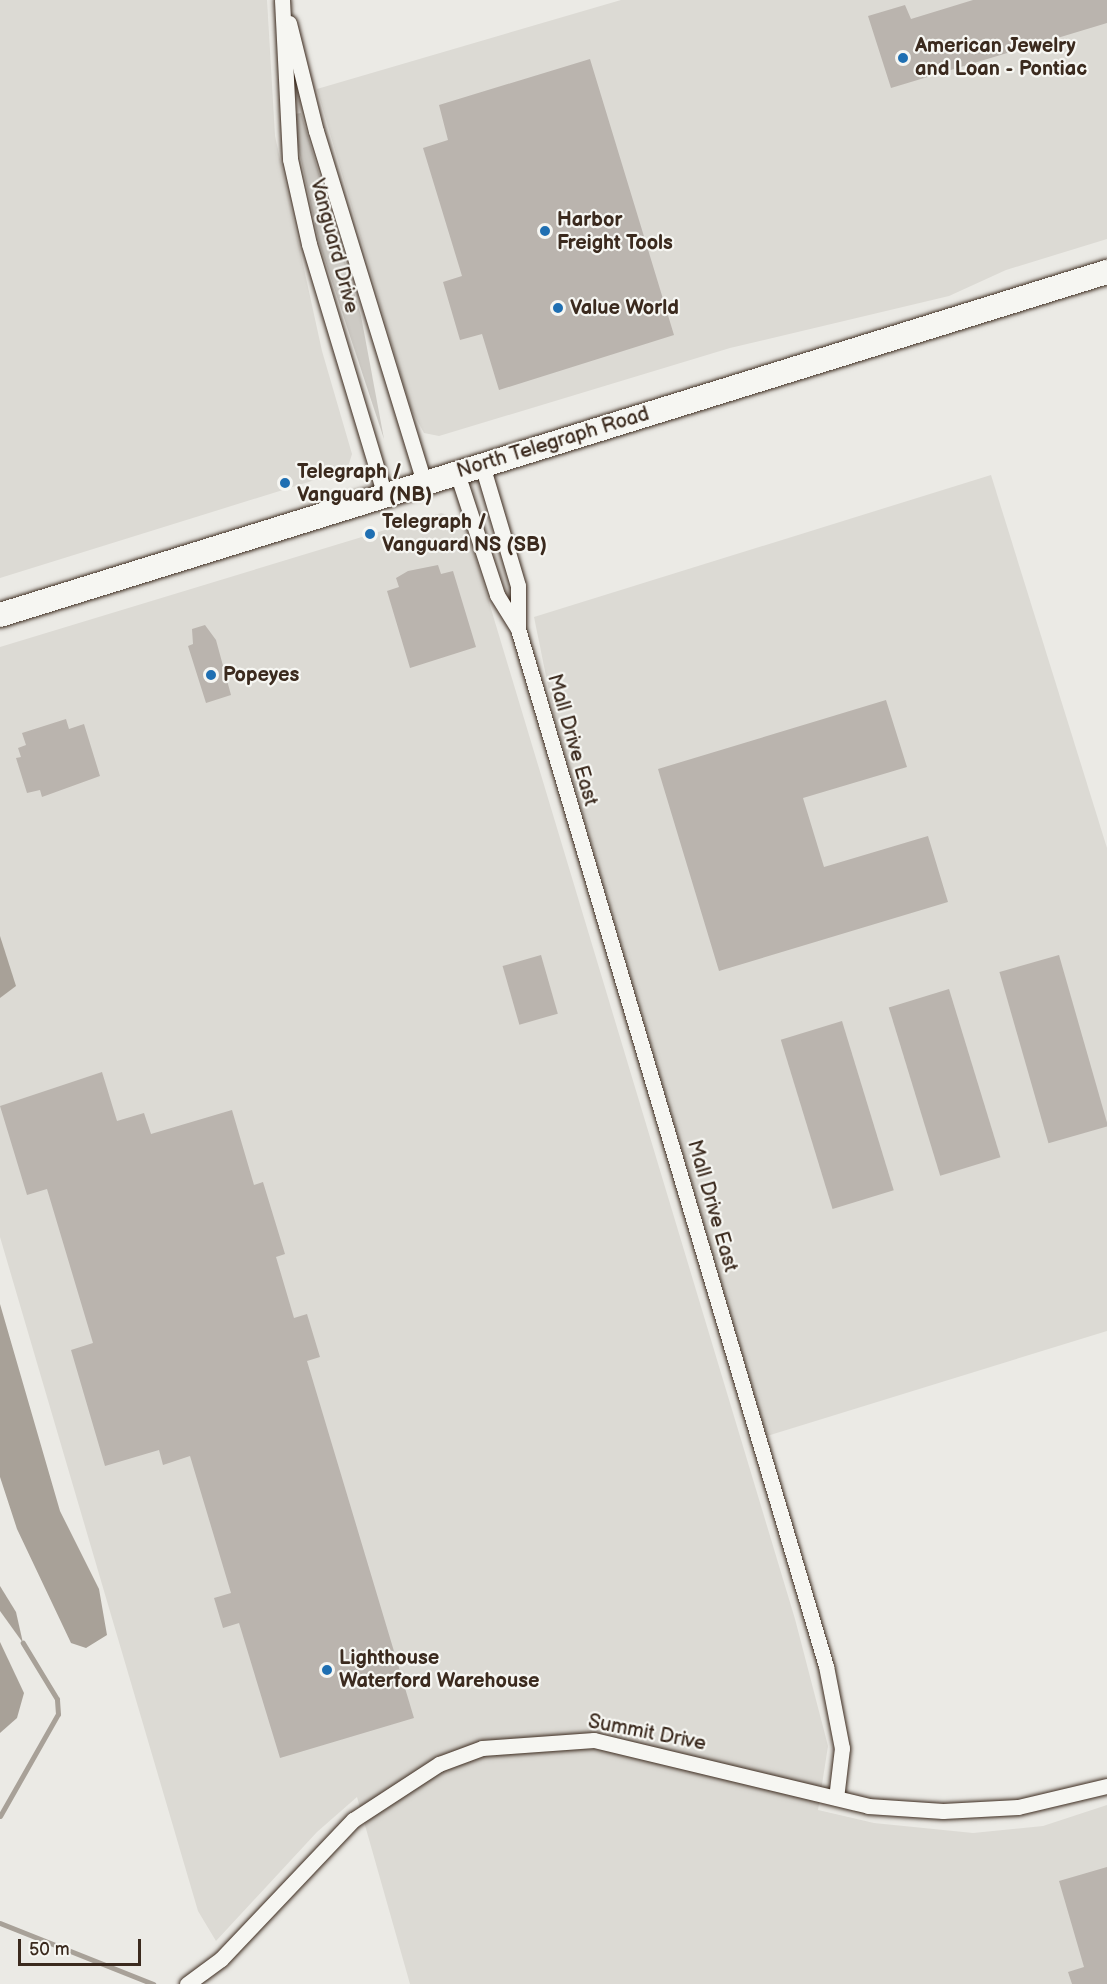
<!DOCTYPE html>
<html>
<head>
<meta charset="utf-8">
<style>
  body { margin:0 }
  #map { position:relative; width:1107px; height:1984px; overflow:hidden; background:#ebeae5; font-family:"Balsamiq Sans",sans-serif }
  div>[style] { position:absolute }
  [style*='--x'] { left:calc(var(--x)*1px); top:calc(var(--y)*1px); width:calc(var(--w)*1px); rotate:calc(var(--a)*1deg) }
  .built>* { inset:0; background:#dcdad4 }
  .green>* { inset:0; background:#cdcac4 }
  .water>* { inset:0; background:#a8a198 }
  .stream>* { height:5px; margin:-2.5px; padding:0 2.5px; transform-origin:2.5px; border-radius:2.5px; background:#a8a198 }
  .building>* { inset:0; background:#bab4ae; transform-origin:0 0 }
  .roads { filter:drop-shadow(0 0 2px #3b2a1e) drop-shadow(0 0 2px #3b2a1e) }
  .minor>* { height:15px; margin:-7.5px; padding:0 7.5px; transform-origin:7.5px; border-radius:7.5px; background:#f6f6f2 }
  .primary>* { height:24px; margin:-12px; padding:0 12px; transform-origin:12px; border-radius:12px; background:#f6f6f2 }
  .dots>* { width:16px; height:16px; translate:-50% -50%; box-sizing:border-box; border:3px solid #f6f6f2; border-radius:50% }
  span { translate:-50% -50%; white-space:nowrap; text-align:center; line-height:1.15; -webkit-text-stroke:4.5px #f6f6f2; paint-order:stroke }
  .poi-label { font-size:20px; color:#3b2a1e; font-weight:700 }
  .left { translate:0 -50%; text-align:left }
  .street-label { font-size:20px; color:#3b2a1e }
  .scale { position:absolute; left:18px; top:1939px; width:123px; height:27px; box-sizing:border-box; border:3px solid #3b2a1e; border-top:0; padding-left:8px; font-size:18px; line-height:21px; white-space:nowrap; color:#3b2a1e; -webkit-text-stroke:4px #f6f6f2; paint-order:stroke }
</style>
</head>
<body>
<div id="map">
  <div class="built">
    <div style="clip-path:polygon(0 0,267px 0,275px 136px,322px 351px,352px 454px,347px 470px,0 578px)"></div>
    <div style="clip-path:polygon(621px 0,1107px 0,1107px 239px,1006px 270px,949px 296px,730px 348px,439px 436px,424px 433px,411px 409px,317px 89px)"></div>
    <div style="clip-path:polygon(991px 475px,1107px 848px,1107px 1331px,767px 1436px,555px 720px,534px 617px)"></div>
    <div style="clip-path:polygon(441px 513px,458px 518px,467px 529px,795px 1619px,828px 1746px,818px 1810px,874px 1823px,973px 1833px,1043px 1826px,1107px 1805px,1107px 1984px,410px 1984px,357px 1797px,317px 1832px,216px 1941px,198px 1911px,0 1237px,0 647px)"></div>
  </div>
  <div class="green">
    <div style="clip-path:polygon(301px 113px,361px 316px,384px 439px,319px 242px,298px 146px,295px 114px)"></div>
  </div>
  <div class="water">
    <div style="clip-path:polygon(0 936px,16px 986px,0 998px)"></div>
    <div style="clip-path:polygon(0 1304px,60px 1511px,99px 1589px,107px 1635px,86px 1648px,71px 1643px,17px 1529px,0 1477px)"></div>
    <div style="clip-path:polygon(0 1586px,16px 1612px,23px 1643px,0 1611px)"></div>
    <div style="clip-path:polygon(0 1642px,24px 1693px,17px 1718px,0 1733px)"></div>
  </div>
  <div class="stream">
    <div style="--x:0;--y:1816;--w:117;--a:-60.4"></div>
    <div style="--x:58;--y:1714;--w:15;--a:-94"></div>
    <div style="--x:57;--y:1699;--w:66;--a:-121.3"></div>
    <div style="--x:0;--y:1923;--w:165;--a:21.7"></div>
  </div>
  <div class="building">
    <div style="clip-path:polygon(973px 0,1107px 0,1107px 23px,891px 88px,868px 16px,905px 5px,911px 19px)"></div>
    <div style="clip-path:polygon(590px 59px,674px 335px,499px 390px,482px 334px,460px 340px,443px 282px,462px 276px,423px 148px,448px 140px,439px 105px)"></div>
    <div style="clip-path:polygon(438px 565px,441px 574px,453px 571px,476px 647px,410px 668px,387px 591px,399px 587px,396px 578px,408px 571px)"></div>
    <div style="clip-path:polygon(205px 625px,216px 640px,231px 695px,206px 703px,188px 646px,193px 644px,192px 629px)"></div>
    <div style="clip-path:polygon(886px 700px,907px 767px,803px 798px,824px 867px,928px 836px,948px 902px,719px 971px,658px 769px)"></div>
    <div style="clip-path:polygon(66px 719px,69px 729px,84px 724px,100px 776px,42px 797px,40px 790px,27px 793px,16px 758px,21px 757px,18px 748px,26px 745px,22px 733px)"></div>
    <div style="left:541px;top:955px;width:61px;height:40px;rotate:74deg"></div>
    <div style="left:1059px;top:955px;width:178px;height:62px;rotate:74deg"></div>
    <div style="left:949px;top:989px;width:176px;height:63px;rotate:73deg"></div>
    <div style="left:842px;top:1021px;width:177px;height:64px;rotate:73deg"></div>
    <div style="clip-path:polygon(102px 1072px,117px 1121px,144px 1113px,151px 1134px,232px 1110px,254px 1185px,263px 1182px,285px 1254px,276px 1257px,294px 1318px,307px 1314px,320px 1357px,307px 1361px,414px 1718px,280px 1758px,239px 1623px,223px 1628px,214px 1598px,231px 1593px,190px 1456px,163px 1465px,159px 1450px,105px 1466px,71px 1350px,93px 1343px,47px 1189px,27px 1195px,0 1106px)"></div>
    <div style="clip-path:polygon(1107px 1867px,1107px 1984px,1072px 1984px,1068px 1972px,1084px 1967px,1059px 1881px)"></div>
  </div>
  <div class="roads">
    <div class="minor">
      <div style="--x:282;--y:0;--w:159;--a:87.1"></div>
      <div style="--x:290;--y:159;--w:87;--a:77.4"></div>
      <div style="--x:309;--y:244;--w:262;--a:73.2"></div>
      <div style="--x:289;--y:23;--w:111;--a:76"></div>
      <div style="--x:316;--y:131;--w:368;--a:72.9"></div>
      <div style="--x:482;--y:465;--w:126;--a:73.4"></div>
      <div style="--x:518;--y:586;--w:43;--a:90"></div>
      <div style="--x:457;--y:473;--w:128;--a:71.8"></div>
      <div style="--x:497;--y:595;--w:40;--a:58"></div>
      <div style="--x:518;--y:629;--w:1082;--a:73.46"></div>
      <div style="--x:826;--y:1666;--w:84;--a:79"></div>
      <div style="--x:842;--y:1748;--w:50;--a:96.8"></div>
      <div style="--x:187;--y:1984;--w:42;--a:-36.3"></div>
      <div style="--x:221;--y:1959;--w:192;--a:-46.5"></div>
      <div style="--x:353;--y:1820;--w:103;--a:-33.1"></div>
      <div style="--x:439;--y:1764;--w:46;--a:-20.4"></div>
      <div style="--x:482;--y:1748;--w:112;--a:-4.1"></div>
      <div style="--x:594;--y:1740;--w:282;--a:13.5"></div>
      <div style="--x:868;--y:1806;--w:75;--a:3.8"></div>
      <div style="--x:943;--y:1811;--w:75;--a:-3.1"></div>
      <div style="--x:1018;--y:1807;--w:91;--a:-13.3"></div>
    </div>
    <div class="primary">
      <div style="--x:0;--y:615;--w:1159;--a:-17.22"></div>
    </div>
  </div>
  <div class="dots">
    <div style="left:903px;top:58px;background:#1f6fb2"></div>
    <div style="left:545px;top:231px;background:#1f6fb2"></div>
    <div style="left:558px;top:308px;background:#1f6fb2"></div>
    <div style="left:285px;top:483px;background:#1f6fb2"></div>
    <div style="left:370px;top:534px;background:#1f6fb2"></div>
    <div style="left:211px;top:675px;background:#1f6fb2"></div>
    <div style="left:327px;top:1670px;background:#1f6fb2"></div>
  </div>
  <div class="poi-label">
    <span class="left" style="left:915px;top:58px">American Jewelry<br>and Loan - Pontiac</span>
    <span class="left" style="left:557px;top:232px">Harbor<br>Freight Tools</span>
    <span class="left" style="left:570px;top:308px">Value World</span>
    <span class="left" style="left:297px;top:484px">Telegraph /<br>Vanguard (NB)</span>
    <span class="left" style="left:382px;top:534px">Telegraph /<br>Vanguard NS (SB)</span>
    <span class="left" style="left:223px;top:675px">Popeyes</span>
    <span class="left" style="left:339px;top:1670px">Lighthouse<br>Waterford Warehouse</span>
  </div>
  <div class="street-label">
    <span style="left:334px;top:246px;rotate:75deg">Vanguard Drive</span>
    <span style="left:553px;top:443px;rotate:-17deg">North Telegraph Road</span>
    <span style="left:572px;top:740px;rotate:74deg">Mall Drive East</span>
    <span style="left:712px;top:1206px;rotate:74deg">Mall Drive East</span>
    <span style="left:647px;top:1733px;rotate:11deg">Summit Drive</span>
  </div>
  <div class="scale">50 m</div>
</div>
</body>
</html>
